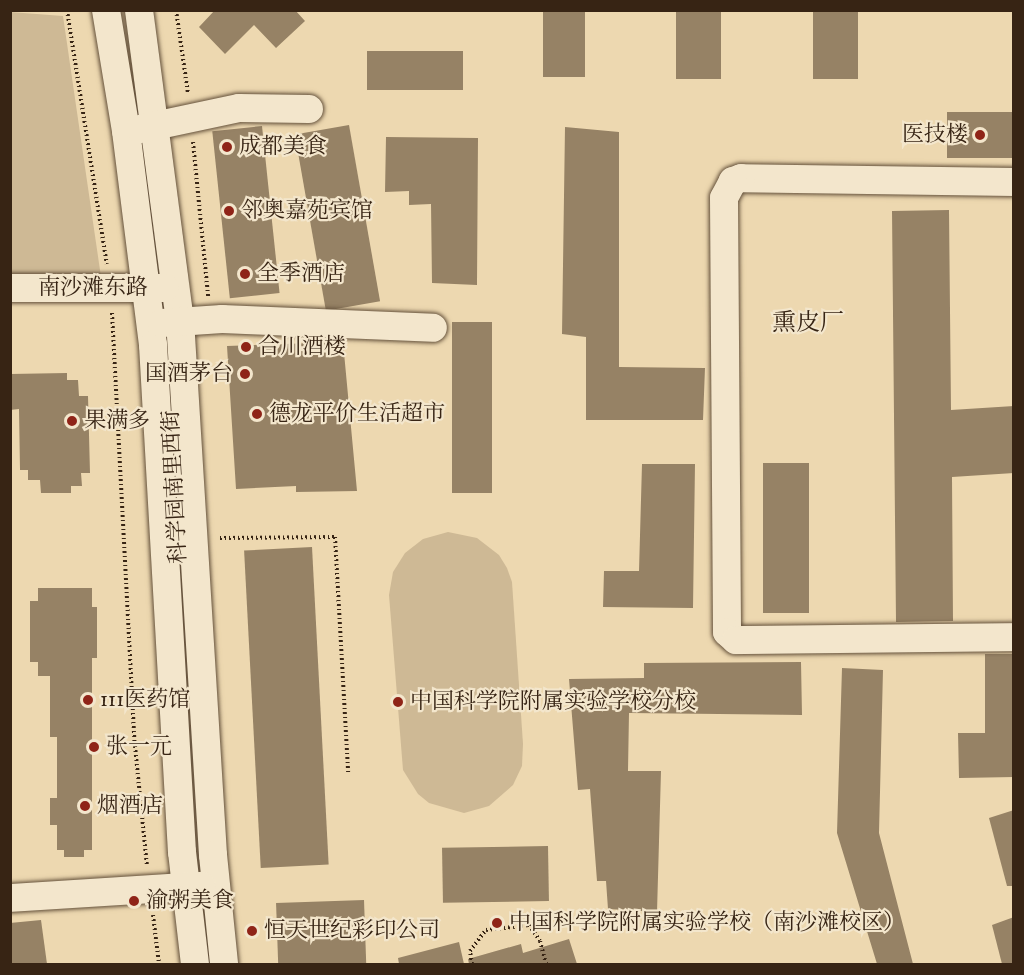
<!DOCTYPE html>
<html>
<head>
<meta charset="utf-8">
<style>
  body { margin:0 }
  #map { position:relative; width:1024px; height:975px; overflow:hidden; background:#edd8b0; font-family:"IM FELL DW Pica","Noto Serif SC",serif }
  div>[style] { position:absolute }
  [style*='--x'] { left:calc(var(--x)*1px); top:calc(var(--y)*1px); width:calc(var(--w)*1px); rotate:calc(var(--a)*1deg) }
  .green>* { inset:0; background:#ceb995 }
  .building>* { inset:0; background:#968265; transform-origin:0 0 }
  .path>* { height:4px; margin-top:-2px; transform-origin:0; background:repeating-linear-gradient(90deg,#372414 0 1.5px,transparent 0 4.5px) }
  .roads { filter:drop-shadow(0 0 2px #64513b) drop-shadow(0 0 2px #64513b) }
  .minor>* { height:28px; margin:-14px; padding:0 14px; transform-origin:14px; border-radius:14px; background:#f3e6cc }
  .dots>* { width:16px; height:16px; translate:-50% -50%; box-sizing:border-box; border:3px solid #f3e6cc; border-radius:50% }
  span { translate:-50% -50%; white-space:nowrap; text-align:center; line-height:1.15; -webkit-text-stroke:4.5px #f3e6cc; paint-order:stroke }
  .poi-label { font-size:22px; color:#372414 }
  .right { translate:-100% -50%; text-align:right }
  .left { translate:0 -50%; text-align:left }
  .street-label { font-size:22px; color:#372414 }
  .neighbourhood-label { font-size:24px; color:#372414 }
  .frame { position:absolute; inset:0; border:12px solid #372414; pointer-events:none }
</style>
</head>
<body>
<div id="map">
  <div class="green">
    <div style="clip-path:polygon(10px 12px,63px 16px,101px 277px,11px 277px)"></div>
    <div style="clip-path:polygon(448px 532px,477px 538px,499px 555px,507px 568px,512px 582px,523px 744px,522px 766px,513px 785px,489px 806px,464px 813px,429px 803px,418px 794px,403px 770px,389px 595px,393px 572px,405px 553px,423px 539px)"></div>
  </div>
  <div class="building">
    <div style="clip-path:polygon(215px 10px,295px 10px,305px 21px,276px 48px,254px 25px,225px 54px,199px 27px)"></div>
    <div style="left:543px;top:10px;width:42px;height:67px"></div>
    <div style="left:676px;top:10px;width:45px;height:69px"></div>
    <div style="left:813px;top:10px;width:45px;height:69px"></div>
    <div style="left:367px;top:51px;width:96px;height:39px"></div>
    <div style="left:947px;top:112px;width:67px;height:46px"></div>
    <div style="left:349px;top:125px;width:179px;height:55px;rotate:80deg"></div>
    <div style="left:262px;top:126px;width:168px;height:50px;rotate:84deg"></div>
    <div style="clip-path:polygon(565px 127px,619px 132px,619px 367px,705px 368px,703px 420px,586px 420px,586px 337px,562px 334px)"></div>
    <div style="clip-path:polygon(386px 137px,478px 138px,477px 285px,432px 283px,431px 204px,409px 205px,409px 191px,385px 192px)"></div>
    <div style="clip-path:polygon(949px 210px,951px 410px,1014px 406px,1014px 473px,952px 477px,953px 621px,896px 622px,892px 211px)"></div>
    <div style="left:492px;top:322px;width:171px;height:40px;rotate:90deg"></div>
    <div style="clip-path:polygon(343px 342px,357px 491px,296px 492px,296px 486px,236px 489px,227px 346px)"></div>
    <div style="clip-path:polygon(67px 373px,67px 380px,78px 380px,79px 396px,88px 396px,90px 473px,81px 473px,82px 486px,71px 486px,71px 493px,41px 493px,40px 480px,28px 480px,28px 470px,20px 470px,19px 409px,10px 410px,10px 374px)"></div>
    <div style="left:763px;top:463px;width:46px;height:150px"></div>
    <div style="clip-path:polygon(642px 464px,695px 464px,693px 608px,603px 607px,604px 571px,639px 571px)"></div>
    <div style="left:312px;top:547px;width:318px;height:68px;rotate:87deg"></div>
    <div style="clip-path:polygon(38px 588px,92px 588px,92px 607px,97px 607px,97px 658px,92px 658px,92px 850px,84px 850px,84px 857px,64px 857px,64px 850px,57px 850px,57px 825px,50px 825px,50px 798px,57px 798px,57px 737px,50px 737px,50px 676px,38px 676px,38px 662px,30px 662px,30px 601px,38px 601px)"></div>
    <div style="clip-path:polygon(985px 654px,1014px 654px,1014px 777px,959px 778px,958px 733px,985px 733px)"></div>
    <div style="clip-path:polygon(801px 662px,802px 715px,629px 713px,628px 771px,661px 771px,657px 912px,608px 909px,606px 881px,597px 881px,590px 789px,578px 790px,569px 679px,644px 678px,644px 663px)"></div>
    <div style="clip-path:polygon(842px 668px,883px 670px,879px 833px,913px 964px,877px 964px,837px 833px)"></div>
    <div style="clip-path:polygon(1014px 810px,1014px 886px,1007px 886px,989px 818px)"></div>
    <div style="left:548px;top:846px;width:55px;height:106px;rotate:89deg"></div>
    <div style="left:364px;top:900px;width:64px;height:88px;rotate:88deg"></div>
    <div style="clip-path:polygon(1014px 917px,1014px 964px,1002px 964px,992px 925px)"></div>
    <div style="clip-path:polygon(41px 920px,47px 964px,10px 964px,10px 923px)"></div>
    <div style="clip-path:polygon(569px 939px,577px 964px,469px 964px,468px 959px,521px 944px,523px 953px)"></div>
    <div style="clip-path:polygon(459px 942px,464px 964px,399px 964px,398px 958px)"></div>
  </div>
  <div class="path">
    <div style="--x:67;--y:10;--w:257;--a:81.1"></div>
    <div style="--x:176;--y:10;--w:84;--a:81.8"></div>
    <div style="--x:193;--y:142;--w:155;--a:84.4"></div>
    <div style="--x:112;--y:313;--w:434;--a:87"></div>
    <div style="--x:135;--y:746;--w:121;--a:84.3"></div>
    <div style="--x:220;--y:538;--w:115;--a:-0.5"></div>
    <div style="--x:335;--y:537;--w:236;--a:86.8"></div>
    <div style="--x:153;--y:915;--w:49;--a:83"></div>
    <div style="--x:472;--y:964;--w:13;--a:-99"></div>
    <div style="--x:470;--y:951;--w:26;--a:-53"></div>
    <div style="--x:486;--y:930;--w:43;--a:-6.6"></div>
    <div style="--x:529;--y:925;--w:19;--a:55"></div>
    <div style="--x:540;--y:941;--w:24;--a:75"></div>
  </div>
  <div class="roads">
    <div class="minor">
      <div style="--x:106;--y:10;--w:123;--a:80.6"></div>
      <div style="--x:126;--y:131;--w:216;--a:82.8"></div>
      <div style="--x:153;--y:345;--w:508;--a:86.73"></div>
      <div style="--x:182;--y:852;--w:113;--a:83.4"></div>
      <div style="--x:139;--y:10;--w:313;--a:82.5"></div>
      <div style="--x:180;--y:320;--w:536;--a:86.47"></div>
      <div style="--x:213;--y:855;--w:110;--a:84.2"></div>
      <div style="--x:140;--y:129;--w:101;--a:-12"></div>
      <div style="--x:239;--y:108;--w:70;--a:0.8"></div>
      <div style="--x:1014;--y:182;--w:273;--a:-179.2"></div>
      <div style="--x:741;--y:178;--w:9;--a:159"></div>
      <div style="--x:733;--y:181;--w:19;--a:118"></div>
      <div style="--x:724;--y:198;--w:434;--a:89.6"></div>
      <div style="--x:727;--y:632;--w:12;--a:42"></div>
      <div style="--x:736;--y:640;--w:278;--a:-0.6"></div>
      <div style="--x:10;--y:288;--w:155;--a:0"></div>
      <div style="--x:162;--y:323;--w:60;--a:-3.8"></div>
      <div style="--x:222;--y:319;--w:211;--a:2.4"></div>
      <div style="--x:10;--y:898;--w:192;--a:-3.6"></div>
    </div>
  </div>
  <div class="dots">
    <div style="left:980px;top:135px;background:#8f2418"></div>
    <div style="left:227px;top:147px;background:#8f2418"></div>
    <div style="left:229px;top:211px;background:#8f2418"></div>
    <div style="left:245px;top:274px;background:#8f2418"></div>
    <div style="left:246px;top:347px;background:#8f2418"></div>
    <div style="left:245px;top:374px;background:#8f2418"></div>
    <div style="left:257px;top:414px;background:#8f2418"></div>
    <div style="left:72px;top:421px;background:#8f2418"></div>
    <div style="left:88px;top:700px;background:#8f2418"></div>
    <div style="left:398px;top:702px;background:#8f2418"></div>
    <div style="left:94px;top:747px;background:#8f2418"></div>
    <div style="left:85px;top:806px;background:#8f2418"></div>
    <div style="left:134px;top:901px;background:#8f2418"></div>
    <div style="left:497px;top:923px;background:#8f2418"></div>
    <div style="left:252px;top:931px;background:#8f2418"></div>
  </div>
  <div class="poi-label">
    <span class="right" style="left:968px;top:135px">医技楼</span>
    <span class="left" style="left:239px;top:147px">成都美食</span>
    <span class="left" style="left:241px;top:211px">邻奥嘉苑宾馆</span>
    <span class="left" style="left:257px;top:274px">全季酒店</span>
    <span class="left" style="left:258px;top:347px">合川酒楼</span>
    <span class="right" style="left:233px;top:374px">国酒茅台</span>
    <span class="left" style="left:269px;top:414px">德龙平价生活超市</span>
    <span class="left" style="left:84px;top:421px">果满多</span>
    <span class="left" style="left:100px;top:700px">111医药馆</span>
    <span class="left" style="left:410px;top:702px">中国科学院附属实验学校分校</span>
    <span class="left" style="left:106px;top:747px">张一元</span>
    <span class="left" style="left:97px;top:806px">烟酒店</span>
    <span class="left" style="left:146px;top:901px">渝粥美食</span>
    <span class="left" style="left:509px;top:923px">中国科学院附属实验学校（南沙滩校区）</span>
    <span class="left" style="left:264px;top:931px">恒天世纪彩印公司</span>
  </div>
  <div class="street-label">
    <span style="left:93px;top:288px">南沙滩东路</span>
    <span style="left:175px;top:487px;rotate:-93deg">科学园南里西街</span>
  </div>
  <div class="neighbourhood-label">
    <span style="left:808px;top:324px">熏皮厂</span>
  </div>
  <div class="frame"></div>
</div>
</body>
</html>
